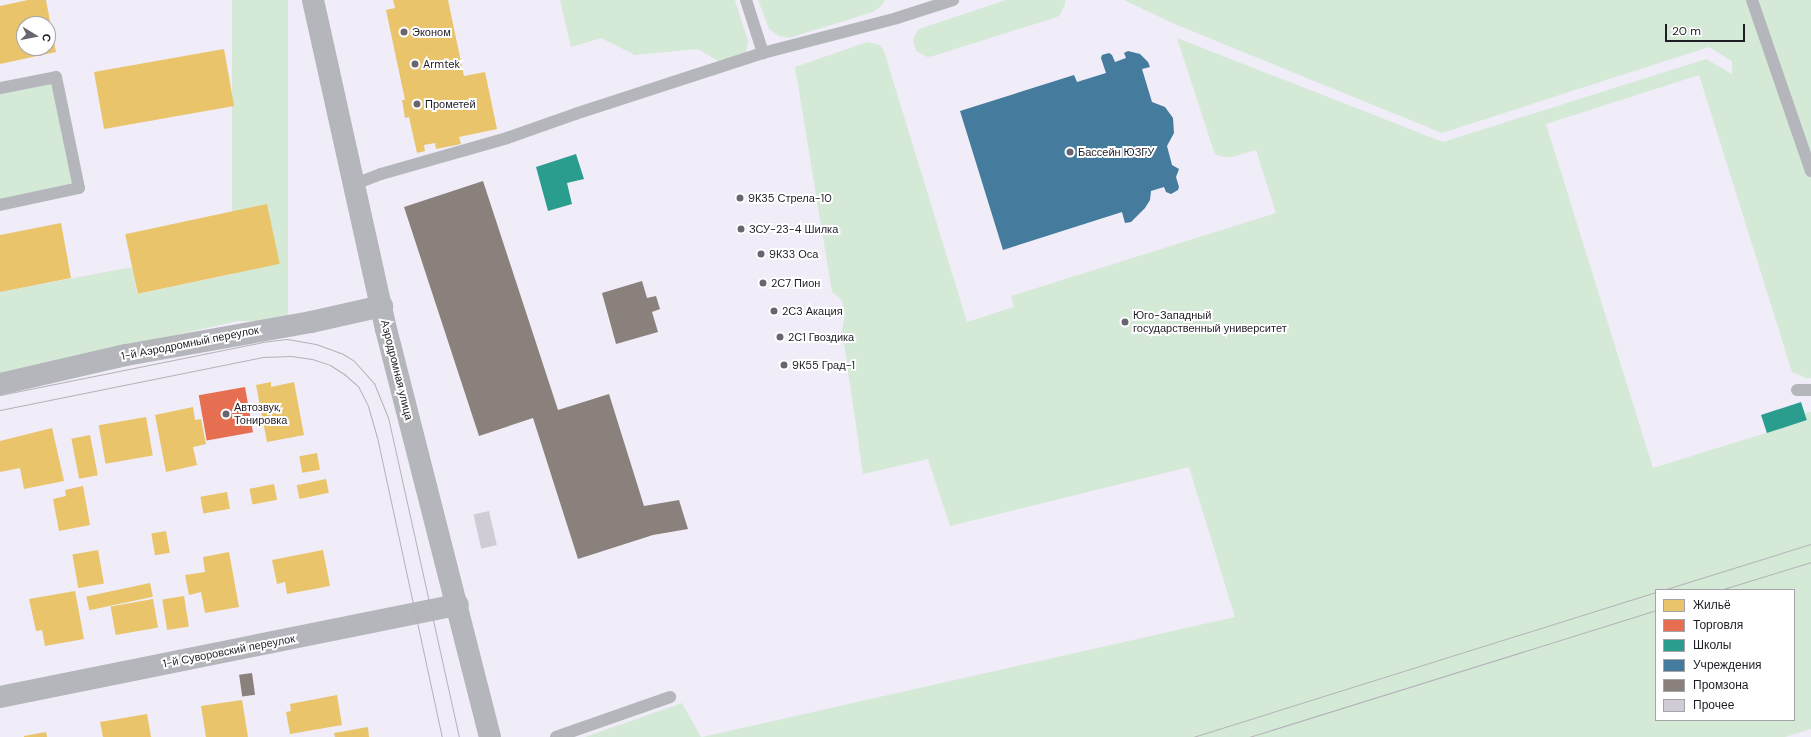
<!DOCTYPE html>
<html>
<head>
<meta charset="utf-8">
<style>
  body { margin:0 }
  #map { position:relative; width:1811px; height:737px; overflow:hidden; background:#f0ecf8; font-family:"DM Sans",sans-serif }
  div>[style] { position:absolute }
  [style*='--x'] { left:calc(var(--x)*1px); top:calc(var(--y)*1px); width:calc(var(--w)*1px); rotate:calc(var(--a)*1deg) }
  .green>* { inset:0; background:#d4ead7; transform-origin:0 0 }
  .homes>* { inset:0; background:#e9c46a; transform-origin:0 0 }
  .shops>* { inset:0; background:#e76f51; transform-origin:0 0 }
  .schools>* { inset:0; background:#2a9d8f; transform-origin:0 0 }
  .public>* { inset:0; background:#457b9d }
  .industry>* { inset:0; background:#8a817c; transform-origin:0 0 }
  .building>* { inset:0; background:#d1cbd5; transform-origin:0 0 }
  .service>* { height:12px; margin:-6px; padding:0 6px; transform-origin:6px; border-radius:6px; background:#b4b6bb }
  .minor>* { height:22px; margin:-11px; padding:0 11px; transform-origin:11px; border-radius:11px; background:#b4b6bb }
  .tertiary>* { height:22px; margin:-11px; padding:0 11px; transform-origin:11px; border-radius:11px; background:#b4b6bb }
  .tram>* { height:1px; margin:-0.5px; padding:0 0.5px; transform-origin:0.5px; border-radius:0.5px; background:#b4b2b8 }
  .dots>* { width:11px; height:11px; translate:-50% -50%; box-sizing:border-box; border:2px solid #fff; border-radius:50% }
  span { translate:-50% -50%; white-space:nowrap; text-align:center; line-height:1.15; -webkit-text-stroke:4px #fff; paint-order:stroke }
  .poi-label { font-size:11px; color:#201c26 }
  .left { translate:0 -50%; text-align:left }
  .street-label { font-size:11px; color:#201c26 }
  .legend { position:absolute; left:1655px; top:589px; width:140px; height:132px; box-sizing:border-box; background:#fff; border:1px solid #a6a4a8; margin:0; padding:5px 7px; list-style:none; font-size:12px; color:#201c26 }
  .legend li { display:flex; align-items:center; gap:8px; height:20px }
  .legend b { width:20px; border:1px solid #a6a4a8 }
  .north { position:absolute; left:16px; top:16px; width:40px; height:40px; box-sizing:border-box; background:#fff; border:1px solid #a6a4a8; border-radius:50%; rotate:100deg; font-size:11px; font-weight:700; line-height:16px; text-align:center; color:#201c26 }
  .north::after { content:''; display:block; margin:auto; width:14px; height:18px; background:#696570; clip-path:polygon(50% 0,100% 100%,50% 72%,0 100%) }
  .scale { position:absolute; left:1665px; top:24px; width:80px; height:18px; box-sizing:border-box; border:2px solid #201c26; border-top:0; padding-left:5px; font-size:12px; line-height:14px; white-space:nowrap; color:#201c26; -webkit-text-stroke:3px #fff; paint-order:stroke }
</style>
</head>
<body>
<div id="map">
  <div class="green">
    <div style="left:232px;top:0;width:56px;height:321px"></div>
    <div style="clip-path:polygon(560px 0,735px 0,748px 41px,746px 53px,720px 62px,698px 49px,635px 55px,601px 38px,571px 47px)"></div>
    <div style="clip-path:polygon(758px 0,885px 0,881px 6px,873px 12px,789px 38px,779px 36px,769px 29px)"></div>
    <div style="clip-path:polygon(1006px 0,1065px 0,1065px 5px,1059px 16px,1054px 18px,933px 56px,927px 57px,916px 51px,913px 39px,919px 29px)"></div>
    <div style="clip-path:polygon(evenodd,1124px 0,1811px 0,1811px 378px,1806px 378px,1792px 372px,1699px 75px,1546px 124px,1653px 468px,1807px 420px,1805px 413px,1811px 412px,1811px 729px,1785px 737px,702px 737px,1235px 617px,1189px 467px,950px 526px,928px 459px,863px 474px,842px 330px,845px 314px,842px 300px,832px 292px,795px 67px,867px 42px,880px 45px,884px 51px,967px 322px,1014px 307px,1011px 296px,1276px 213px,1256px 150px,1232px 157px,1224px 157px,1216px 155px,1213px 149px,1177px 38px,1443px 142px,1706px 59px,1732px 74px,1732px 61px,1709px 47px,1442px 133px,1172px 23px,1124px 0,1656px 590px,1794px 590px,1794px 720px,1656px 720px,1656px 590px)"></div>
    <div style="clip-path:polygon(56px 77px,79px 188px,0 205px,0 88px)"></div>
    <div style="clip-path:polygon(280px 264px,288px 310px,0 374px,0 292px,132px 267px,137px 294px)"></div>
    <div style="clip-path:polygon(682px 703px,701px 737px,585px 737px)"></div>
  </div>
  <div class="homes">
    <div style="clip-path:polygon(evenodd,28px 0,46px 0,56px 52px,0 64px,0 6px,28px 0,24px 24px,48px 24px,48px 48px,24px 48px,24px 24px)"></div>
    <div style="clip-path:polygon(393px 0,448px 0,464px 76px,485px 72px,497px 129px,459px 137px,461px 144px,436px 149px,435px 143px,424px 145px,425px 151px,417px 153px,409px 117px,405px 118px,402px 100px,405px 100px,386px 10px,395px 8px)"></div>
    <div style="left:224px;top:49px;width:58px;height:132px;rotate:80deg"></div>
    <div style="left:267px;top:204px;width:61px;height:145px;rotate:78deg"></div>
    <div style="clip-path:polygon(61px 223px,71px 278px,0 292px,0 235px)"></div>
    <div style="clip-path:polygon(271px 382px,271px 387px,294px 382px,304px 435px,267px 442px,256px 385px)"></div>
    <div style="clip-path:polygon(193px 407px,195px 420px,201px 419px,206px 444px,193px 447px,197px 465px,166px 472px,155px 415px)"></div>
    <div style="left:146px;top:417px;width:39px;height:48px;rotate:80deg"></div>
    <div style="clip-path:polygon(52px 428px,64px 481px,24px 489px,20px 468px,0 472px,0 441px)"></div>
    <div style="left:90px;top:435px;width:41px;height:19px;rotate:79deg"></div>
    <div style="left:317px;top:453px;width:17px;height:18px;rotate:80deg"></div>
    <div style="left:326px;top:479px;width:14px;height:30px;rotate:78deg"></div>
    <div style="left:274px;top:484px;width:16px;height:25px;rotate:79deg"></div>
    <div style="clip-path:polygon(83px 486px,90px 525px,59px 531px,53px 499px,66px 496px,65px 490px)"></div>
    <div style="left:227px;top:492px;width:17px;height:27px;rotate:80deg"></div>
    <div style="left:166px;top:531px;width:22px;height:15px;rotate:80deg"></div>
    <div style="left:98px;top:550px;width:34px;height:26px;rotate:80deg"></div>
    <div style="clip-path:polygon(323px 550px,330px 586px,287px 594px,285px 582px,277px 584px,272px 560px)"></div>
    <div style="clip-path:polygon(229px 552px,239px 607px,205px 613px,201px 592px,189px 595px,185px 575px,205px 572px,203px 557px)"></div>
    <div style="left:150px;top:583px;width:14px;height:65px;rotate:78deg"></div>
    <div style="clip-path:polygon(75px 591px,84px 639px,45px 646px,42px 630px,36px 631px,29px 599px)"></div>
    <div style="left:184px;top:596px;width:31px;height:22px;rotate:81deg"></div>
    <div style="left:153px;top:599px;width:29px;height:43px;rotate:80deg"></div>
    <div style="clip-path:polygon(337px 695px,342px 725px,290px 734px,286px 712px,291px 711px,290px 704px)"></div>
    <div style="clip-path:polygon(242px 700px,248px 737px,206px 737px,201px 706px)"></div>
    <div style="clip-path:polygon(147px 714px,151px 737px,103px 737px,100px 722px)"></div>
    <div style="clip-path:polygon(368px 727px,369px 737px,335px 737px,334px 733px)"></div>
    <div style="clip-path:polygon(46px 732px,47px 737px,24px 737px,24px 736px)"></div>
  </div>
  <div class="shops">
    <div style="left:245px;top:387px;width:46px;height:47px;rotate:80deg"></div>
  </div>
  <div class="schools">
    <div style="clip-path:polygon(576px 154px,584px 179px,567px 183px,572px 204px,548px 211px,536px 167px)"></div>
    <div style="left:1801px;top:402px;width:19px;height:42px;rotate:72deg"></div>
  </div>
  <div class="public">
    <div style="clip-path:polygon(1128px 51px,1140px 54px,1148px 62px,1150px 67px,1142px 69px,1152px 102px,1165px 107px,1173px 118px,1174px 133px,1167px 146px,1172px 165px,1179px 169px,1176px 177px,1179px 187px,1178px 190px,1171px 194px,1166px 192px,1164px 187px,1151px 191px,1150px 200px,1145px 208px,1131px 222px,1125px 223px,1122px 212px,1003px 250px,960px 111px,1074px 75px,1077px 82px,1106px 73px,1101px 58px,1102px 55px,1109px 53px,1112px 55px,1115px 62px,1126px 58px,1124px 53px)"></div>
  </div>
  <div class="industry">
    <div style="clip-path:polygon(483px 181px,558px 410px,609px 394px,644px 506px,679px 500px,688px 529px,653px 535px,578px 559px,533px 418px,479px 436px,404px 207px)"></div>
    <div style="clip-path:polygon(642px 281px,647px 298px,656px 296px,660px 309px,652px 312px,658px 332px,616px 344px,602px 293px)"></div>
    <div style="left:252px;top:673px;width:22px;height:13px;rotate:82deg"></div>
  </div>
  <div class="building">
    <div style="left:489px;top:511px;width:35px;height:16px;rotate:77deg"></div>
  </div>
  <div class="service">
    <div style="--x:746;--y:0;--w:56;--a:72.2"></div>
    <div style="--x:1752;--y:0;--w:181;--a:71"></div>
    <div style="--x:0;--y:88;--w:57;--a:-11.1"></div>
    <div style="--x:56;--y:77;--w:113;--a:78.3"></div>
    <div style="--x:79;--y:188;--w:81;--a:167.9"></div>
    <div style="--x:355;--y:184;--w:28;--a:-21"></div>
    <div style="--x:381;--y:174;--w:131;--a:-15.9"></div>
    <div style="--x:507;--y:138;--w:72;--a:-19.4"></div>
    <div style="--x:575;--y:114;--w:198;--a:-18"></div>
    <div style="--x:763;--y:53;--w:138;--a:-14.6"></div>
    <div style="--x:897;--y:18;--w:59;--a:-17.8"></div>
    <div style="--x:1797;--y:390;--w:14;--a:0"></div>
    <div style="--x:556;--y:737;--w:121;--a:-19.3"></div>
  </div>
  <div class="minor">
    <div style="--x:0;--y:384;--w:129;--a:-13"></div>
    <div style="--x:126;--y:355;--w:188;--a:-10.1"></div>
    <div style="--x:311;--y:322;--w:73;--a:-12.7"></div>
  </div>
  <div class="tertiary">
    <div style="--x:313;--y:0;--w:337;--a:77.5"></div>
    <div style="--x:386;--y:329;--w:421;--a:75.7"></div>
    <div style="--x:0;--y:697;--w:467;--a:-11.4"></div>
  </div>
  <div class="tram">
    <div style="--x:0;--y:395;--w:267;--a:-11.4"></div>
    <div style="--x:262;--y:342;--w:25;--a:-7"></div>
    <div style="--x:287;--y:339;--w:29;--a:10"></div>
    <div style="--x:316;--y:344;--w:29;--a:20"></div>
    <div style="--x:343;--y:354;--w:13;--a:32"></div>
    <div style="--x:354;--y:361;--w:30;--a:48"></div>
    <div style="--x:374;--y:383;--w:37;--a:68"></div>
    <div style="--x:388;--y:417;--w:328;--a:77.5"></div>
    <div style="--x:0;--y:410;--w:268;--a:-11.4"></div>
    <div style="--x:263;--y:357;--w:28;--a:-2"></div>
    <div style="--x:291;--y:356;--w:21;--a:8"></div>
    <div style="--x:312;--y:359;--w:19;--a:18"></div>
    <div style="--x:330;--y:365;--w:17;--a:33"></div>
    <div style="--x:344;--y:374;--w:18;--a:41"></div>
    <div style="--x:358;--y:386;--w:22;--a:63"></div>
    <div style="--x:368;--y:406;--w:32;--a:74"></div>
    <div style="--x:377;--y:437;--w:307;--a:77.8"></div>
    <div style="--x:1663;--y:590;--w:155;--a:-17.3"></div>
    <div style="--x:1720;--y:590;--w:95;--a:-17.1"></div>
    <div style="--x:1193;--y:737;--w:485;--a:-17.4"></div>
    <div style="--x:1249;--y:737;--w:426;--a:-17.3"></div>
  </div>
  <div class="dots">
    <div style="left:404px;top:32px;background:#696570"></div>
    <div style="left:415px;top:64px;background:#696570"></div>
    <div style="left:417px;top:104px;background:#696570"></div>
    <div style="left:1070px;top:152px;background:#696570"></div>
    <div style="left:740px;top:198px;background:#696570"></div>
    <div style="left:741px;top:229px;background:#696570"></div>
    <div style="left:761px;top:254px;background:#696570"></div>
    <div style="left:763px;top:283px;background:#696570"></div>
    <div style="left:774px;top:311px;background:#696570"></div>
    <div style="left:1125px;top:322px;background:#696570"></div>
    <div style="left:780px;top:337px;background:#696570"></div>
    <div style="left:784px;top:365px;background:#696570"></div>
    <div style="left:226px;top:414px;background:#696570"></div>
  </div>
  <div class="poi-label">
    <span class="left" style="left:412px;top:32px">Эконом</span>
    <span class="left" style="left:423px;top:64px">Armtek</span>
    <span class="left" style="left:425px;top:104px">Прометей</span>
    <span class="left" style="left:1078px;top:152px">Бассейн ЮЗГУ</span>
    <span class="left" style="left:748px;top:198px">9К35 Стрела-10</span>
    <span class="left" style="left:749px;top:229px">ЗСУ-23-4 Шилка</span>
    <span class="left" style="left:769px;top:254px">9К33 Оса</span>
    <span class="left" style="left:771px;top:283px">2С7 Пион</span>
    <span class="left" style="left:782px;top:311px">2С3 Акация</span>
    <span class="left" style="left:1133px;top:322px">Юго-Западный<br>государственный университет</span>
    <span class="left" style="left:788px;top:337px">2С1 Гвоздика</span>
    <span class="left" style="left:792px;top:365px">9К55 Град-1</span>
    <span class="left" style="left:234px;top:414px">Автозвук,<br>Тонировка</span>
  </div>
  <div class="street-label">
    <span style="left:190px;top:343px;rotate:-11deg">1-й Аэродромный переулок</span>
    <span style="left:397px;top:370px;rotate:76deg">Аэродромная улица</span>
    <span style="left:229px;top:651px;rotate:-11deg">1-й Суворовский переулок</span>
  </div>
  <ul class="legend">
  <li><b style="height:11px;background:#e9c46a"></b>Жильё</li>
  <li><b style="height:11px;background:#e76f51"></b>Торговля</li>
  <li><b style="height:11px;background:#2a9d8f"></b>Школы</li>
  <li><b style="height:11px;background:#457b9d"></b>Учреждения</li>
  <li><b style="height:11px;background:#8a817c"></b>Промзона</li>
  <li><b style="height:11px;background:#d1cbd5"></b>Прочее</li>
  </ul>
  <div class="north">С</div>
  <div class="scale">20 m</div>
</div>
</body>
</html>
